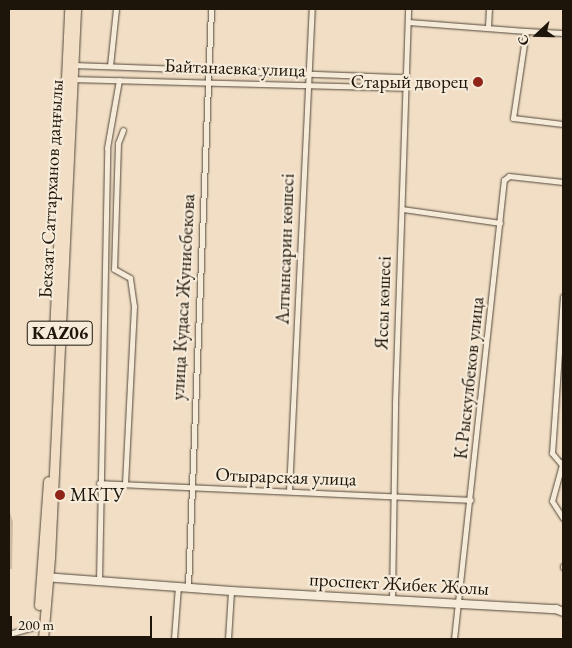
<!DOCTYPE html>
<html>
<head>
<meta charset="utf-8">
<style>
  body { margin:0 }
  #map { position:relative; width:572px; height:648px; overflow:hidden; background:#f1dec5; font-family:"EB Garamond",serif }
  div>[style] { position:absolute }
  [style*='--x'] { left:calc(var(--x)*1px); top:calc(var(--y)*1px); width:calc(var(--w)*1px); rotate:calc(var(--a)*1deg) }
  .green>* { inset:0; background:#cdbca5 }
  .roads { filter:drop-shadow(0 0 1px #524738) drop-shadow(0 0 1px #524738) }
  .street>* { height:5px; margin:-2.5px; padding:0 2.5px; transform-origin:2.5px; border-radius:2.5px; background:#f6ead9 }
  .secondary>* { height:8px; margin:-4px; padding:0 4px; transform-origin:4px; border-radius:4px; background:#f6ead9 }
  .primary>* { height:9px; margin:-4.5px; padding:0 4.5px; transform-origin:4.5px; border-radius:4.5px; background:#f1dec5 }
  .dots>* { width:14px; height:14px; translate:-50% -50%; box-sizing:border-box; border:2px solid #f6ead9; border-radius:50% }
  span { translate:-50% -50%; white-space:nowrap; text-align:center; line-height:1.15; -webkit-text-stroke:4.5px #f6ead9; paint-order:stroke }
  .shield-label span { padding:1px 4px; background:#f6ead9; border:1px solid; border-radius:4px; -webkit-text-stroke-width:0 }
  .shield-label { font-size:18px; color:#1d1509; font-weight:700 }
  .street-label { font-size:19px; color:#1d1509 }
  .poi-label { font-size:19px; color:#1d1509 }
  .right { translate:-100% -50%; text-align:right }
  .left { translate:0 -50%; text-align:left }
  .frame { position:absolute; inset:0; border:10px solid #1d1509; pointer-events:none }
  .north { position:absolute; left:512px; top:10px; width:50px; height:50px; -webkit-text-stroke:4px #f6ead9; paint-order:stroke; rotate:249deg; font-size:14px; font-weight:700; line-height:20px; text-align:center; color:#1d1509 }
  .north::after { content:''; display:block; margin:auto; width:18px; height:22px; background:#1d1509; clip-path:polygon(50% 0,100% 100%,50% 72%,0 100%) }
  .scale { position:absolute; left:10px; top:616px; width:142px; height:22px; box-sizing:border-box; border:2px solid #1d1509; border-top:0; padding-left:6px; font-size:15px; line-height:18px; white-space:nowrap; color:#1d1509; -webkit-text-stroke:4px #f6ead9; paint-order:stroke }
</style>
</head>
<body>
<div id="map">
  <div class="green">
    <div style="clip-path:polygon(9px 509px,13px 522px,12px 569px,9px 569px)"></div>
  </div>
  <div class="roads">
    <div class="street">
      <div style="--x:408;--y:22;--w:118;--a:4.4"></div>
      <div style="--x:526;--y:31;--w:88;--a:98.5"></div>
      <div style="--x:513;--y:118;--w:50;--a:6.8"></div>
      <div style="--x:488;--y:27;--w:18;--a:-87"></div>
      <div style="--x:526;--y:31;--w:37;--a:3"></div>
      <div style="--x:73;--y:65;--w:331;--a:2.1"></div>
      <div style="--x:110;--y:66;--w:57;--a:-84"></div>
      <div style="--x:70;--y:79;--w:335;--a:1.5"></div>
      <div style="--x:123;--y:130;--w:14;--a:111"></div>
      <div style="--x:118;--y:143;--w:126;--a:91.8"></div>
      <div style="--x:114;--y:269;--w:18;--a:29"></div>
      <div style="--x:130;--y:278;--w:28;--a:82"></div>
      <div style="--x:134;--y:306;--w:178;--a:92.9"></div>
      <div style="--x:402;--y:209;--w:99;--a:8.1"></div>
      <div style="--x:563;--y:461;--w:41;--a:105.4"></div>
      <div style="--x:552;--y:501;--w:20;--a:57"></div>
      <div style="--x:562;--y:465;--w:16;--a:-130"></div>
      <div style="--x:552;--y:453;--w:157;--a:-86"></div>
      <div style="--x:99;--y:483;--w:372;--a:2.6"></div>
      <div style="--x:289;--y:491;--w:483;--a:-87.3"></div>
      <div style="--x:563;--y:566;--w:1;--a:90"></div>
      <div style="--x:99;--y:581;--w:433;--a:-88.9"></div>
      <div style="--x:107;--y:148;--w:69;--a:-80"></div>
      <div style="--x:188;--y:587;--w:578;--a:-87.72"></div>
      <div style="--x:392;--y:599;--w:195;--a:-89.1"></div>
      <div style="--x:395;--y:404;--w:395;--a:-88.1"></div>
      <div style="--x:9;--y:634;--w:29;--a:-16"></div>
      <div style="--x:174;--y:639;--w:53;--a:-85.7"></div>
      <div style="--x:228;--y:639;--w:48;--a:-86.4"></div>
      <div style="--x:454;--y:639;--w:462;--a:-83.8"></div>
      <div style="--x:504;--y:180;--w:6;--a:-39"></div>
      <div style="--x:509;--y:176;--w:54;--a:6.3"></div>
    </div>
    <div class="secondary">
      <div style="--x:44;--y:577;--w:188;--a:4.3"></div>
      <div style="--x:231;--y:591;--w:325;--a:3.2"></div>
      <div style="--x:556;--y:609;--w:8;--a:23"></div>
    </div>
    <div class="primary">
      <div style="--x:54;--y:333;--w:324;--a:-87.3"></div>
      <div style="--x:39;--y:605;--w:124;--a:-85.8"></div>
      <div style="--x:43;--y:639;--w:82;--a:-85.1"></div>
      <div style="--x:50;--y:557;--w:549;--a:-87.28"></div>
    </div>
  </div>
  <div class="dots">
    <div style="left:478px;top:82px;background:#8f2418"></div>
    <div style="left:60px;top:495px;background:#8f2418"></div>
  </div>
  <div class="shield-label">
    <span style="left:60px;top:333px">KАZ06</span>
  </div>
  <div class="street-label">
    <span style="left:235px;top:68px;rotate:2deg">Байтанаевка улица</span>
    <span style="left:51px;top:189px;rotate:-87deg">Бекзат Саттарханов даңғылы</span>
    <span style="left:285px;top:249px;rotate:-88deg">Алтынсарин көшесі</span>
    <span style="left:183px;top:297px;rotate:-87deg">улица Кудаса Жунисбекова</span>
    <span style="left:383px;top:303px;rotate:-88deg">Яссы көшесі</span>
    <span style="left:469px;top:378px;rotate:-84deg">К.Рыскулбеков улица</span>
    <span style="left:286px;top:477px;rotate:2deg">Отырарская улица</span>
    <span style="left:399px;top:584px;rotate:3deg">проспект Жибек Жолы</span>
  </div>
  <div class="poi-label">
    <span class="right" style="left:468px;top:82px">Старый дворец</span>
    <span class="left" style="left:70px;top:495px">МКТУ</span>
  </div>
  <div class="frame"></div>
  <div class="north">С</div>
  <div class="scale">200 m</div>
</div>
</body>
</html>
